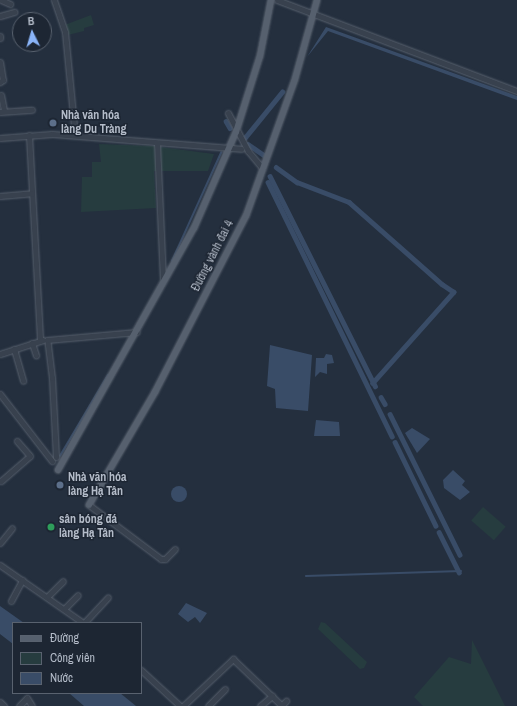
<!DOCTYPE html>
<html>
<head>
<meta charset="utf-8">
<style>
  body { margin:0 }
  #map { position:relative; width:517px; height:706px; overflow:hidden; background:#242f3e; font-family:"Archivo Narrow",sans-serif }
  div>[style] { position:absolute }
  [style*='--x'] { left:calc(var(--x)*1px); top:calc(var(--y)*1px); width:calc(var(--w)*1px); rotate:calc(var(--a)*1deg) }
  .green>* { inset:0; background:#263c3f; transform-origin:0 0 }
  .water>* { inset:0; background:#394c67 }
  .round { border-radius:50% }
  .stream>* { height:1.5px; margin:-0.75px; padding:0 0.75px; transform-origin:0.75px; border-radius:0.75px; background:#394c67 }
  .canal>* { height:4.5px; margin:-2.25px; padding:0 2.25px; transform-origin:2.25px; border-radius:2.25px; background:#394c67 }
  .roads { filter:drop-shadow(0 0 1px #565f6c) drop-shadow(0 0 1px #565f6c) }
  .minor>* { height:5px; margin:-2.5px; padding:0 2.5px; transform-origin:2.5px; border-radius:2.5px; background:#38414e }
  .major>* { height:6px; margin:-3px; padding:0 3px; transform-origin:3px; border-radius:3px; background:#56606e }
  .dots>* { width:11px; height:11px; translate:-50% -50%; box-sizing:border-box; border:2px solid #1d2633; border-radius:50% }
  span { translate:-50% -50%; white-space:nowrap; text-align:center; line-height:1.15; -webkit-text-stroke:3px #1d2633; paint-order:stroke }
  .poi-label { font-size:12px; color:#b4bcc9; font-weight:700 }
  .left { translate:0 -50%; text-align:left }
  .street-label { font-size:12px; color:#b4bcc9 }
  .legend { position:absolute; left:12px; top:622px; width:130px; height:72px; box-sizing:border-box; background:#1d2633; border:1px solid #59626f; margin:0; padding:5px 7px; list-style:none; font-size:12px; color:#b4bcc9 }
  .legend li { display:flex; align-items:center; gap:8px; height:20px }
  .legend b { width:20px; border:1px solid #59626f }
  .north { position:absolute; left:12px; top:12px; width:40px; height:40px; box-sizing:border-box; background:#1d2633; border:1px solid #59626f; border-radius:50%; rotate:355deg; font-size:11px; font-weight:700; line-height:16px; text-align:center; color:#b4bcc9 }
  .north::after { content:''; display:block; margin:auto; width:14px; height:18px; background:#8ab4f8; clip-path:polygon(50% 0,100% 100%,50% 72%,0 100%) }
</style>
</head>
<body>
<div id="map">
  <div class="green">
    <div style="clip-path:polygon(91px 15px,94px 25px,84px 28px,84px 31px,64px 36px,62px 26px)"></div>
    <div style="clip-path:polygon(99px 144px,153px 146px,214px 154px,208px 171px,154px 171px,156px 208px,81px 212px,82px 177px,92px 177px,92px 162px,101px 162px)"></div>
    <div style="left:483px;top:507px;width:30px;height:18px;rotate:41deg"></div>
    <div style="clip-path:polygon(321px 622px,325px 623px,367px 662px,364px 668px,360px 669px,318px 629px)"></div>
    <div style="clip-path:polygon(472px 640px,505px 706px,423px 706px,414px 697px,449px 657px,471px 664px)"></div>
  </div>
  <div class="water">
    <div style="clip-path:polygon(326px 27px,517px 96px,517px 100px,328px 31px,307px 57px)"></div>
    <div style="clip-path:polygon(270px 345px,312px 355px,308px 411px,276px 408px,275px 389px,267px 386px)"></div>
    <div style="clip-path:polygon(326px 354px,332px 355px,334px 363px,327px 364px,327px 374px,320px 372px,315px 377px,316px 358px,324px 358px)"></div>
    <div style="clip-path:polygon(316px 420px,339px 422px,340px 436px,314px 436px)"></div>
    <div style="clip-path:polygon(412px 428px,430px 439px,417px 453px,405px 433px)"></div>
    <div style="clip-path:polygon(453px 470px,465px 481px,462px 485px,470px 492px,460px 500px,444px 488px,443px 480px)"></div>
    <div class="round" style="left:171px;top:486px;width:16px;height:16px"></div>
    <div style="clip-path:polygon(186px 603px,207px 613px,200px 623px,195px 617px,188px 622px,178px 614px)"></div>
    <div style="clip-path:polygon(0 606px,24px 623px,13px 623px,13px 644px,0 634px)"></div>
    <div style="clip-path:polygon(69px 693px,120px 693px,136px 706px,84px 706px)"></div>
  </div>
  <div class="stream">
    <div style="--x:172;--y:261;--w:119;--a:-65.6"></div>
    <div style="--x:60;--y:456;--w:94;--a:-59.3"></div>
    <div style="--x:306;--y:576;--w:155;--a:-1.8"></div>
  </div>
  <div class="canal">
    <div style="--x:226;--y:121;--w:8;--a:60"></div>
    <div style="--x:243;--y:140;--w:62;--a:-50.9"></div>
    <div style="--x:248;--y:144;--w:21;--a:35"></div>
    <div style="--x:276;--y:167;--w:26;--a:36"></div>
    <div style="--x:297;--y:182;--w:56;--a:21"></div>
    <div style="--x:349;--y:202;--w:124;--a:41.4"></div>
    <div style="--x:442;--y:284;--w:14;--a:34"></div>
    <div style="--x:454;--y:292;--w:122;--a:131.7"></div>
    <div style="--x:270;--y:176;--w:235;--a:63.4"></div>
    <div style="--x:268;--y:182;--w:283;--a:64"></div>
    <div style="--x:381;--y:397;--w:8;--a:60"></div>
    <div style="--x:390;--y:414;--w:157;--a:63.6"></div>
    <div style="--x:395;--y:442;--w:93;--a:64"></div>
    <div style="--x:439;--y:532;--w:45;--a:63.4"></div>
  </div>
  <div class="roads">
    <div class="minor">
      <div style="--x:1;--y:0;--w:10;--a:24"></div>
      <div style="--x:54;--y:0;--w:34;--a:71"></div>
      <div style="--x:65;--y:32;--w:103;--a:84.5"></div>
      <div style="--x:277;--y:0;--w:257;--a:20.8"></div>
      <div style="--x:0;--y:16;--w:15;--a:-16"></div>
      <div style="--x:0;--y:36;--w:2;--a:90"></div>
      <div style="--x:0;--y:62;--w:18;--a:81"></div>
      <div style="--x:3;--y:80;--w:4;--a:146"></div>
      <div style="--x:1;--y:95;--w:16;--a:79"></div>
      <div style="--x:0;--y:112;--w:32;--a:-4"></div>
      <div style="--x:228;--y:113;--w:43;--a:62.2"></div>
      <div style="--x:248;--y:151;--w:23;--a:50"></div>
      <div style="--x:29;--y:135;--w:206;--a:86.9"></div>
      <div style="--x:0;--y:138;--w:52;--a:-4.4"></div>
      <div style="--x:52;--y:134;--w:190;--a:4.5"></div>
      <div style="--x:157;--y:143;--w:139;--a:87.5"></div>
      <div style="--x:0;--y:196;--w:32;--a:-5"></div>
      <div style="--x:32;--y:343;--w:13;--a:72"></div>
      <div style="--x:14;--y:349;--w:33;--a:74"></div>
      <div style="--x:0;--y:354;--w:45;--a:-18"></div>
      <div style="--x:0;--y:394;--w:85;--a:52.2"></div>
      <div style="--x:56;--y:457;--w:79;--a:-92.9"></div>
      <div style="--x:52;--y:378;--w:38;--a:-97"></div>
      <div style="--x:47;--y:340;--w:90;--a:-5.1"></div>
      <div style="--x:1;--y:481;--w:38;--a:-41"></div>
      <div style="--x:30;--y:456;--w:20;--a:-131"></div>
      <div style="--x:89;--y:505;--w:90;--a:36.9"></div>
      <div style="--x:161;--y:559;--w:4;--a:0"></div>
      <div style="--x:165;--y:559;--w:14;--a:-45"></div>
      <div style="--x:0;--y:543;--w:19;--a:-51"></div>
      <div style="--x:0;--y:565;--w:101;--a:34.9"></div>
      <div style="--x:48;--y:596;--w:21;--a:-45"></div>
      <div style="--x:11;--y:601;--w:24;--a:-62"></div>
      <div style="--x:65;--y:608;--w:18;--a:-45"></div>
      <div style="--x:84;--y:623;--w:35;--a:-47"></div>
      <div style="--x:141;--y:670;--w:53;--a:42.7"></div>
      <div style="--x:0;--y:702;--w:6;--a:45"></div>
      <div style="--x:282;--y:705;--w:6;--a:-45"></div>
      <div style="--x:19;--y:706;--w:11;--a:-45"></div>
      <div style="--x:27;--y:698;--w:9;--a:58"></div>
      <div style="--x:183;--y:706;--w:69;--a:-43.2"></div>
      <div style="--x:233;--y:659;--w:68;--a:43.8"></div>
      <div style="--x:208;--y:706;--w:24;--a:-45"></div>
      <div style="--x:260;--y:706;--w:16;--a:-40"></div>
    </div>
    <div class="major">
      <div style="--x:58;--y:470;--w:278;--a:-60.7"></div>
      <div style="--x:194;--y:228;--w:105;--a:-66.4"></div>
      <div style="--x:236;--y:132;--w:80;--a:-72.5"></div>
      <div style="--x:260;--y:56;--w:57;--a:-78.9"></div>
      <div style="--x:89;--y:505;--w:131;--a:-59.7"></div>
      <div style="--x:155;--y:392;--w:198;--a:-62.7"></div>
      <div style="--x:246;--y:216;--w:145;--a:-70.3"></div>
      <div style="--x:295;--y:79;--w:82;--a:-74.4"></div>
    </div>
  </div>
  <div class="dots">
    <div style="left:53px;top:123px;background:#5c6f8a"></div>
    <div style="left:60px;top:485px;background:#5c6f8a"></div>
    <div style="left:51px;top:527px;background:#2e9e5b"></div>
  </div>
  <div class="poi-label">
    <span class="left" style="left:61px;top:123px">Nhà văn hóa<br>làng Du Tràng</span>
    <span class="left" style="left:68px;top:485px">Nhà văn hóa<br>làng Hạ Tân</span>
    <span class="left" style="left:59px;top:527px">sân bóng đá<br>làng Hạ Tân</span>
  </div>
  <div class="street-label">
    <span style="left:213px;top:256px;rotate:-63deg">Đường vành đai 4</span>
  </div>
  <ul class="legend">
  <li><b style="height:5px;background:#56606e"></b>Đường</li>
  <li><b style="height:11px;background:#263c3f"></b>Công viên</li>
  <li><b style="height:11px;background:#394c67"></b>Nước</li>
  </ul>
  <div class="north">B</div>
</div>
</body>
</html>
